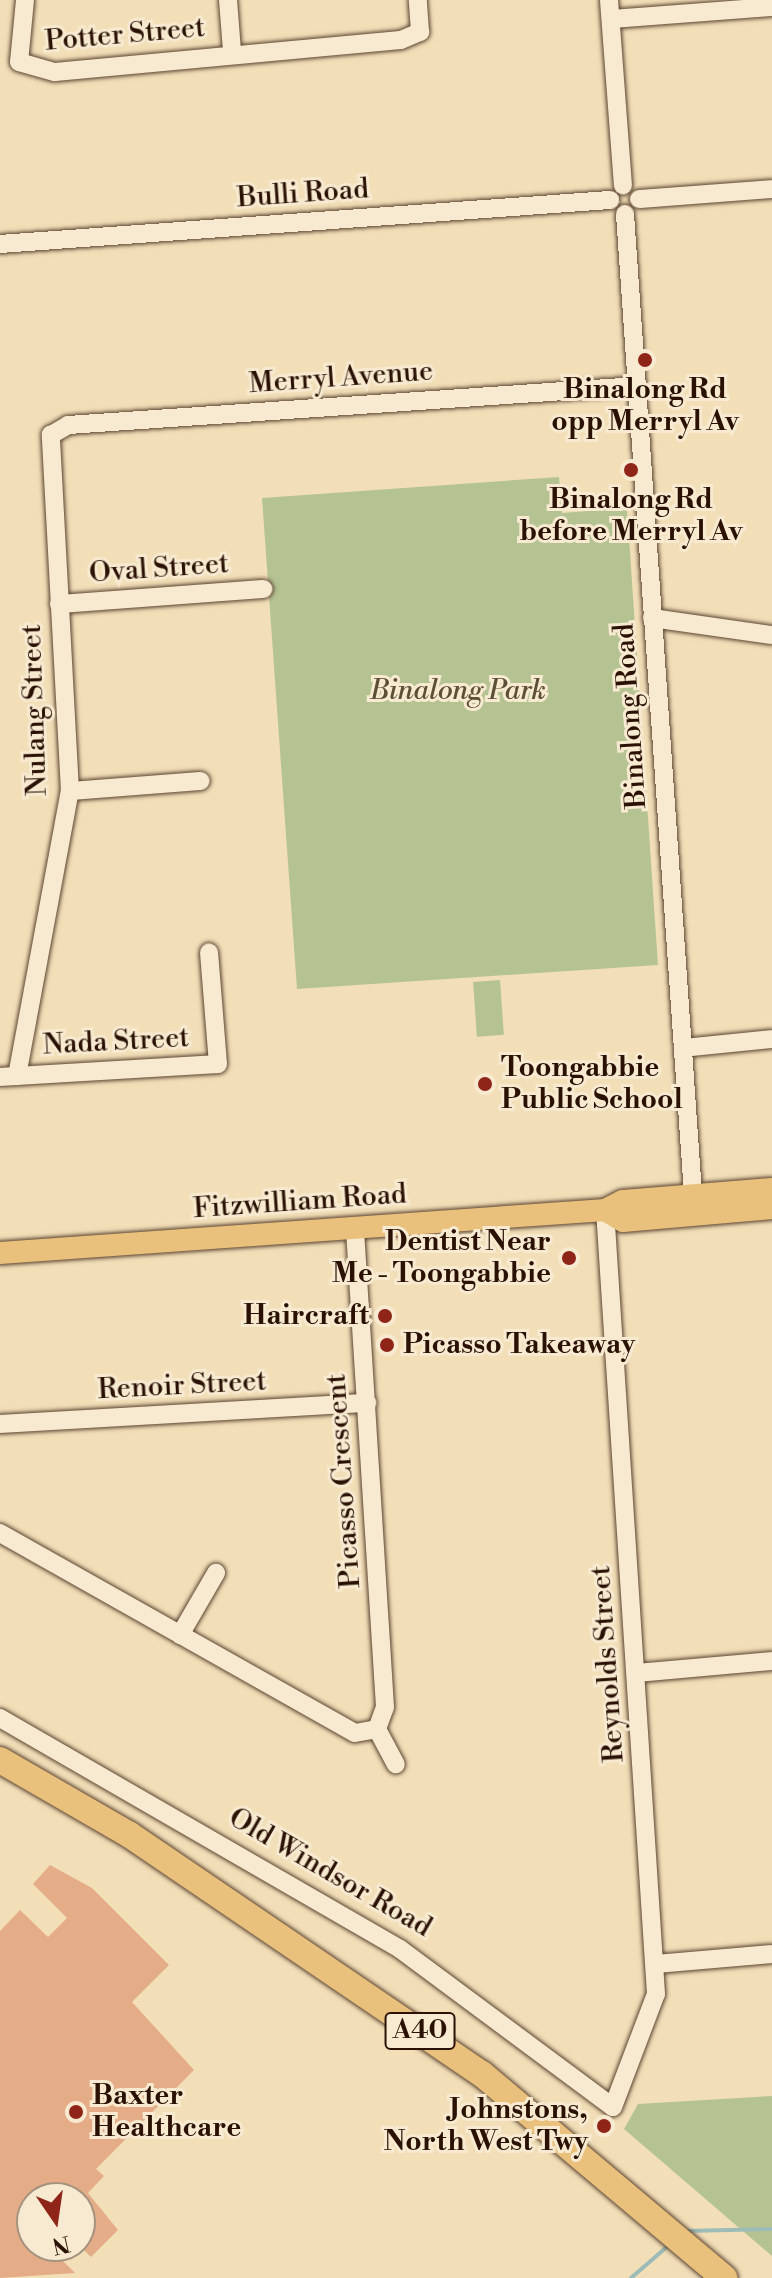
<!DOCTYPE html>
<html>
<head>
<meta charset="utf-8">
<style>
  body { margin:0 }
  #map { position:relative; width:772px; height:2278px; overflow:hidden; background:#f2dfb8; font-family:"Libre Bodoni",serif }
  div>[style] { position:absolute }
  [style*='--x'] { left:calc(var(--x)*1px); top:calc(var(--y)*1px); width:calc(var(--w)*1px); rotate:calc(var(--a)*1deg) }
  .green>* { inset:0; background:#b5c393; transform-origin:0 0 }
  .stream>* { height:4px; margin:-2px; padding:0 2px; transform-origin:2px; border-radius:2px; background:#9dbbb7 }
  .building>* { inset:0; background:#e4ad87 }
  .roads { filter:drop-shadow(0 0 2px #5c4431) drop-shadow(0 0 2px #5c4431) }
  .minor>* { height:18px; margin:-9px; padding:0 9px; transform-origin:9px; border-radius:9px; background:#f7ead1 }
  .major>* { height:22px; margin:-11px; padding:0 11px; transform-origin:11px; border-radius:11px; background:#e9c07c }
  .highway>* { height:26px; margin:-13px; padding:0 13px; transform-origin:13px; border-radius:13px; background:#e9c07c }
  .dots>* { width:22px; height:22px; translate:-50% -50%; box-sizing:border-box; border:4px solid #f7ead1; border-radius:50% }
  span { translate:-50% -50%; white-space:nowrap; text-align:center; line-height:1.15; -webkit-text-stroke:6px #f7ead1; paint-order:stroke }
  .shield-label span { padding:2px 6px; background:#f7ead1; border:2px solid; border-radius:6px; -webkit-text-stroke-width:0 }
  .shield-label { font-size:26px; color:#2a1104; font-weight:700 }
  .street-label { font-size:28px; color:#2a1104 }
  .poi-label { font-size:28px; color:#2a1104; font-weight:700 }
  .left { translate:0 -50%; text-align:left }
  .right { translate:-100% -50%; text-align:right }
  .park-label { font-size:28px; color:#5b4f36; font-style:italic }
  .north { position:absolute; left:16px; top:2182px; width:80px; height:80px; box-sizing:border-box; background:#f7ead1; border:2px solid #a5937f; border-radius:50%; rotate:167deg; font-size:22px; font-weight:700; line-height:32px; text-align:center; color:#2a1104 }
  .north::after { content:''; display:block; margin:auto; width:28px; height:36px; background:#8f2418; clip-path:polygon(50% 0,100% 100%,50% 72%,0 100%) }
</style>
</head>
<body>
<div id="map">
  <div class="green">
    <div style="clip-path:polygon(559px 477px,562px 513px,627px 508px,658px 965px,297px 989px,262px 498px)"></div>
    <div style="left:500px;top:980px;width:55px;height:27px;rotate:86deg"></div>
    <div style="clip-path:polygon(772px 2096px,772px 2256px,624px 2129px,638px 2104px)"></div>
  </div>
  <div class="stream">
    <div style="--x:684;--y:2231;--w:88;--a:-1.3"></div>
    <div style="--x:631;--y:2278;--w:50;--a:-41"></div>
  </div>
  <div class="building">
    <div style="clip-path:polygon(50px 1865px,92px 1888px,169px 1965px,132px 2002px,194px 2070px,96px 2169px,104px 2176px,88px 2193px,118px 2230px,91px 2257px,80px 2246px,80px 2198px,32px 2198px,32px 2246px,70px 2246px,59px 2257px,75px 2273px,0 2278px,0 1931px,20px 1910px,48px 1937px,67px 1918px,33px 1884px)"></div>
  </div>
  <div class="roads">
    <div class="minor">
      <div style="--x:25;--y:0;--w:62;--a:95.5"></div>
      <div style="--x:19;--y:62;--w:37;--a:16"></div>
      <div style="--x:55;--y:72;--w:347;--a:-5.3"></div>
      <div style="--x:401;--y:40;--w:21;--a:-23"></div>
      <div style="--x:420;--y:32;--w:32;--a:-94"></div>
      <div style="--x:228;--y:0;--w:51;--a:85.5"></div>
      <div style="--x:609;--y:0;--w:186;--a:85.7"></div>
      <div style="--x:611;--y:19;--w:161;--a:-4.3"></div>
      <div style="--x:639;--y:199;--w:133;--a:-4.3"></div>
      <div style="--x:625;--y:214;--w:996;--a:86.03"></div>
      <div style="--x:0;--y:244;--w:612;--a:-4.13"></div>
      <div style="--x:59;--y:604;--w:205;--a:-4.2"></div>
      <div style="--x:652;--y:618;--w:121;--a:8.1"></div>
      <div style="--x:70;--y:791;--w:131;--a:-4.4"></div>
      <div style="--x:683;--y:1048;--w:89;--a:-5.8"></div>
      <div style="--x:17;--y:1076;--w:290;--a:-79.5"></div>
      <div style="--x:70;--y:791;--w:357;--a:-93.1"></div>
      <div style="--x:51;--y:435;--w:20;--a:-30"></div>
      <div style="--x:68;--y:425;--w:570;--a:-3.92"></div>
      <div style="--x:0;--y:1077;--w:218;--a:-3.4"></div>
      <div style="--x:218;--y:1064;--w:112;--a:-94.6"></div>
      <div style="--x:0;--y:1424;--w:368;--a:-3.3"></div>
      <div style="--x:0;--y:1533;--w:407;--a:29.4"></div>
      <div style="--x:355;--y:1733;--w:22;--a:-10"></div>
      <div style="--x:377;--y:1729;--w:23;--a:-70"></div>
      <div style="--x:385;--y:1707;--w:480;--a:-93.6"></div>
      <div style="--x:180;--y:1635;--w:72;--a:-59.9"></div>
      <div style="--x:637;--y:1673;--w:136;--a:-5.1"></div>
      <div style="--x:0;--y:1718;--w:462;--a:30"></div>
      <div style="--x:400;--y:1949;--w:265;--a:36.6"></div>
      <div style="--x:613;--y:2107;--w:121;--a:-69.2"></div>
      <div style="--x:656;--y:1994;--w:786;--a:-93.72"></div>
      <div style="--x:377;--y:1729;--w:40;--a:62"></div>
      <div style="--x:656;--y:1964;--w:116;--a:-4.9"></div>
    </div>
    <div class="major">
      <div style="--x:605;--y:1210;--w:21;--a:31"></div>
      <div style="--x:623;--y:1221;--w:150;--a:-5"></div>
      <div style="--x:0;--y:1253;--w:607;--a:-4.07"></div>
      <div style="--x:605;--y:1210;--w:20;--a:-27"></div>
      <div style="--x:623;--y:1201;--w:149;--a:-4.6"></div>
    </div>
    <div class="highway">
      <div style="--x:0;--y:1760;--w:150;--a:30"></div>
      <div style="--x:130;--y:1835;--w:425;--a:34.2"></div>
      <div style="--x:482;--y:2074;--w:317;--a:40.1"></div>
    </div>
  </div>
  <div class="dots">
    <div style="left:645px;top:360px;background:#8f2418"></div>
    <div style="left:631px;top:470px;background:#8f2418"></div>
    <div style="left:485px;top:1084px;background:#8f2418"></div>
    <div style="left:569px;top:1258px;background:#8f2418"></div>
    <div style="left:385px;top:1316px;background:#8f2418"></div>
    <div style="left:387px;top:1345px;background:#8f2418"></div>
    <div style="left:76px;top:2112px;background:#8f2418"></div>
    <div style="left:604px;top:2126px;background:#8f2418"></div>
  </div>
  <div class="shield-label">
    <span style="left:420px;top:2031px">A40</span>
  </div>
  <div class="street-label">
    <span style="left:125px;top:35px;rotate:-5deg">Potter Street</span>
    <span style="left:303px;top:194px;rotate:-4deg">Bulli Road</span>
    <span style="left:341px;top:378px;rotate:-4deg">Merryl Avenue</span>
    <span style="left:159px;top:569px;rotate:-4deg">Oval Street</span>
    <span style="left:35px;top:710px;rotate:-92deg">Nulang Street</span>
    <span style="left:631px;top:716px;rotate:-94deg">Binalong Road</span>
    <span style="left:116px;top:1042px;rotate:-3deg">Nada Street</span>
    <span style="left:300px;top:1202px;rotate:-4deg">Fitzwilliam Road</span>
    <span style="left:182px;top:1386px;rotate:-3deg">Renoir Street</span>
    <span style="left:344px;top:1481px;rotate:-94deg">Picasso Crescent</span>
    <span style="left:608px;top:1664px;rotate:-94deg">Reynolds Street</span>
    <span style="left:330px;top:1873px;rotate:30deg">Old Windsor Road</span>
  </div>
  <div class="poi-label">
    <span style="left:645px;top:406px">Binalong Rd<br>opp Merryl Av</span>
    <span style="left:631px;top:516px">Binalong Rd<br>before Merryl Av</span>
    <span class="left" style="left:501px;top:1084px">Toongabbie<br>Public School</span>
    <span class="right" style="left:551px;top:1258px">Dentist Near<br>Me - Toongabbie</span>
    <span class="right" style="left:369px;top:1316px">Haircraft</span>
    <span class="left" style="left:403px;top:1345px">Picasso Takeaway</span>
    <span class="left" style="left:92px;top:2112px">Baxter<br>Healthcare</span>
    <span class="right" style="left:588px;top:2126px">Johnstons,<br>North West Twy</span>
  </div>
  <div class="park-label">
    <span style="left:458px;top:691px">Binalong Park</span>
  </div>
  <div class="north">N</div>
</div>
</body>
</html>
